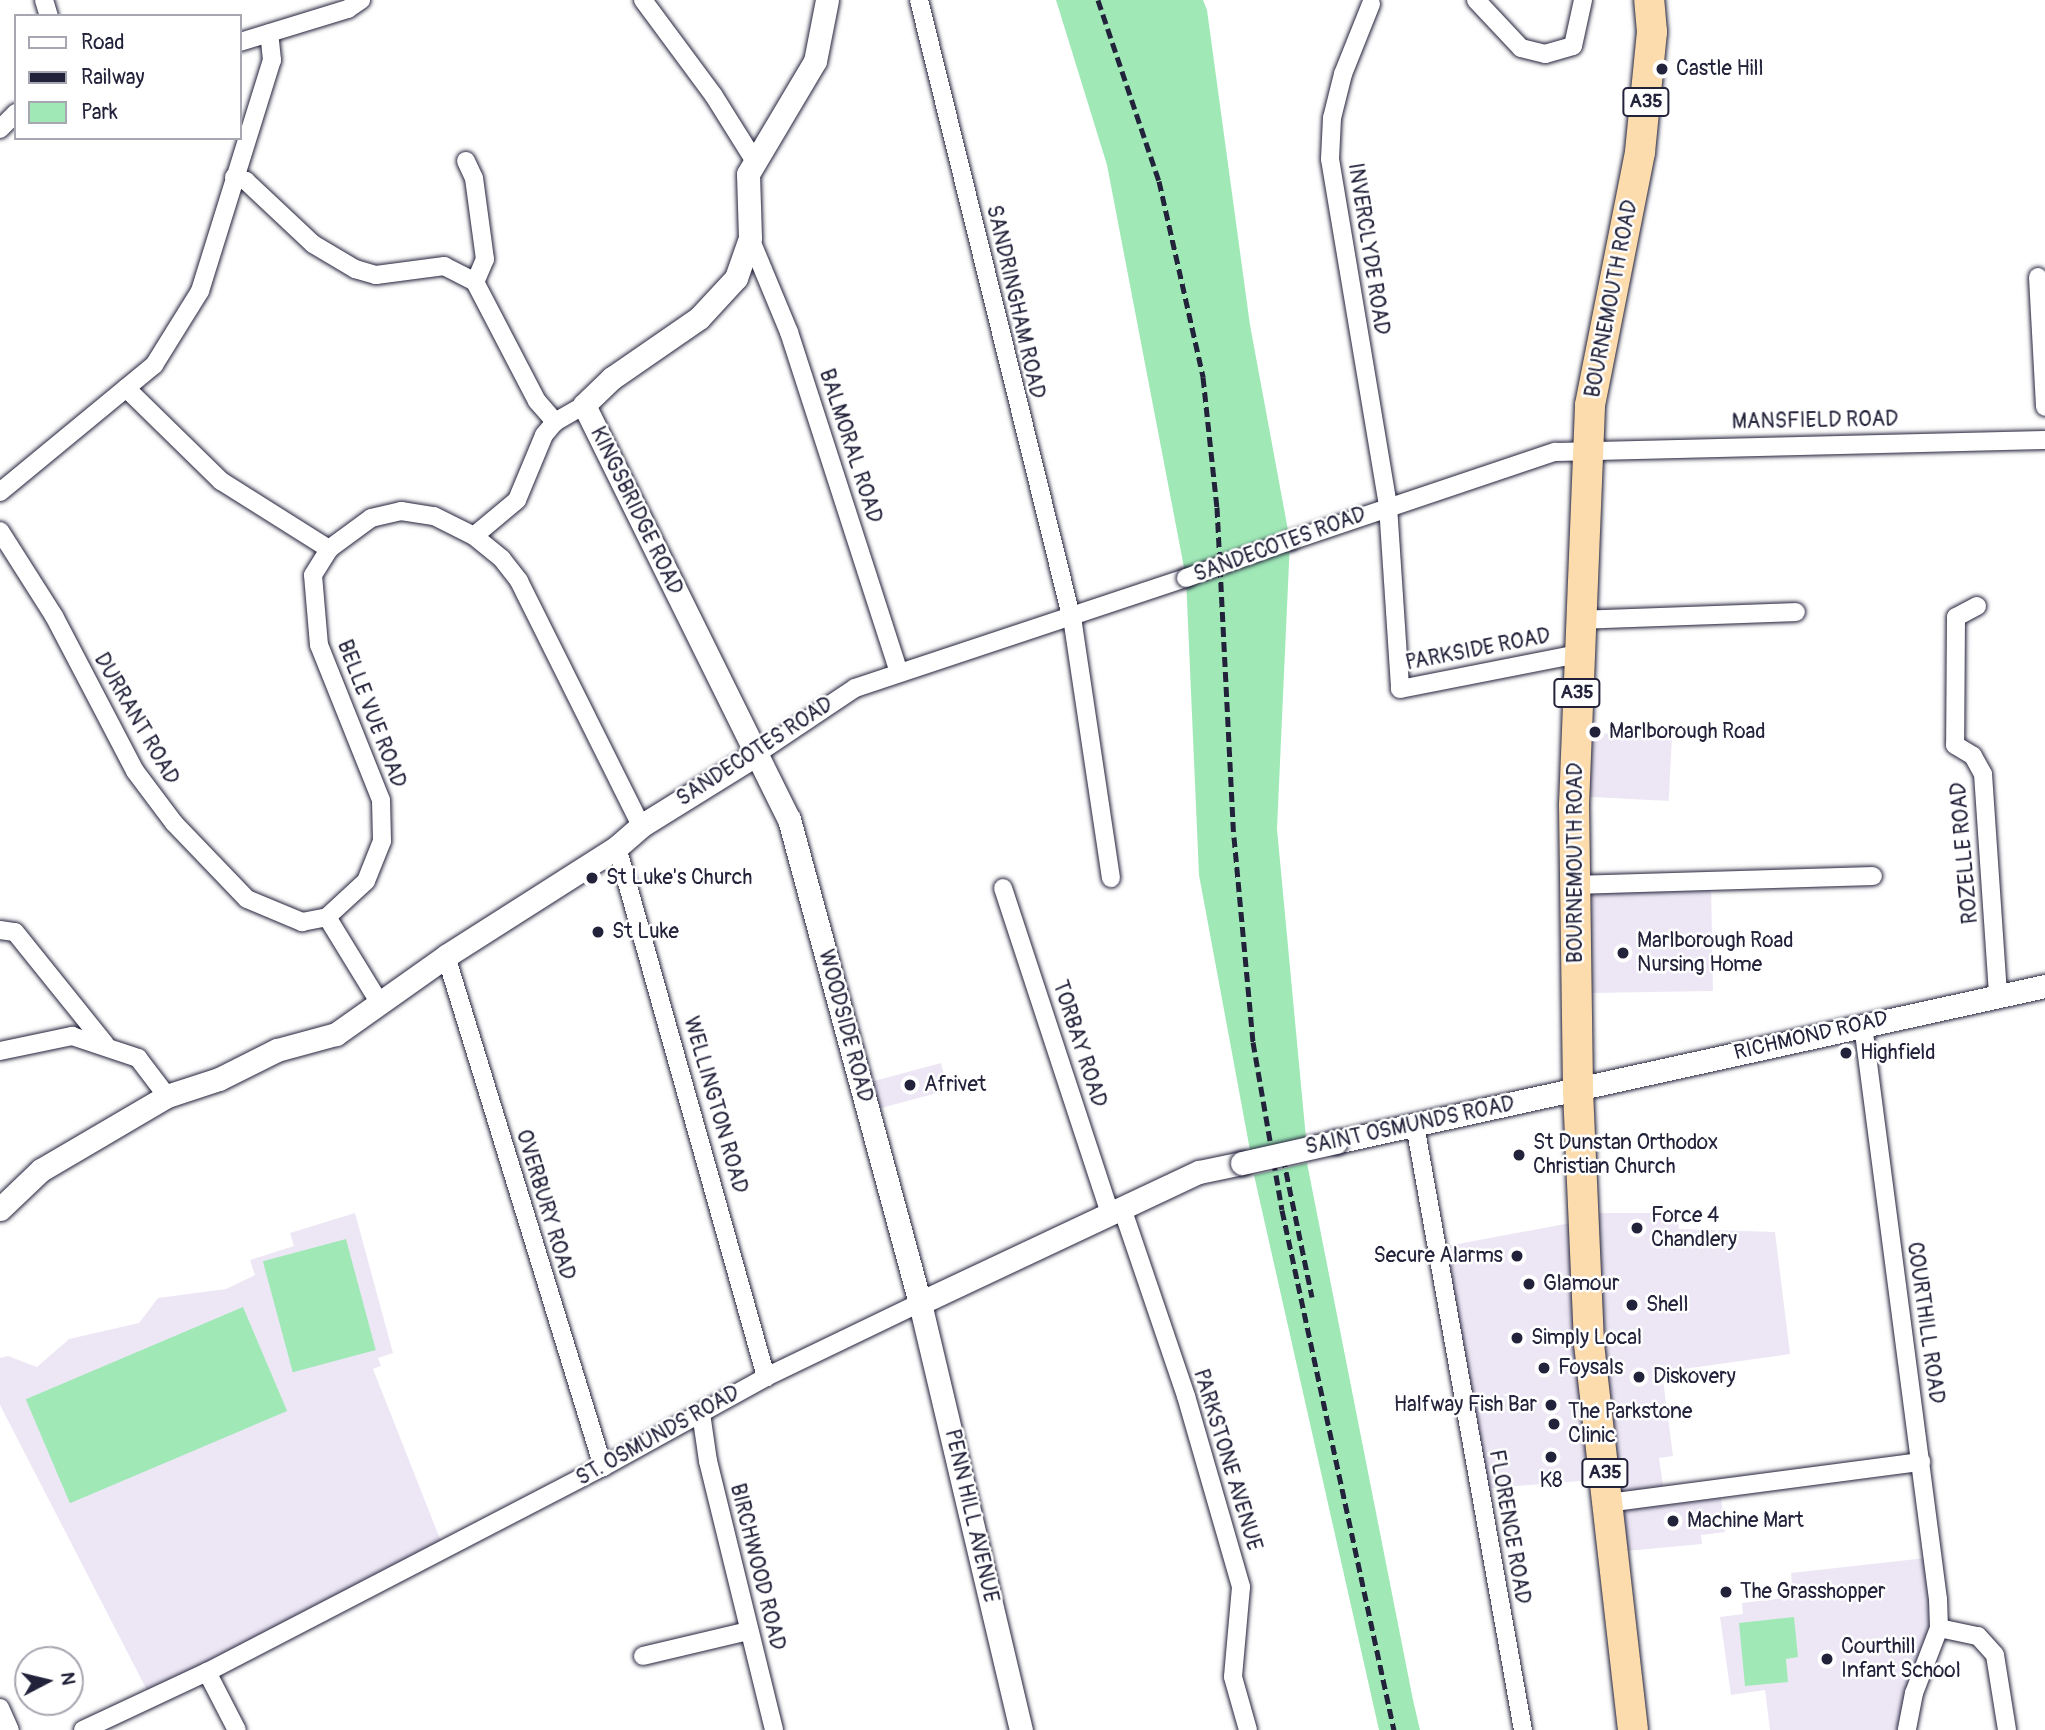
<!DOCTYPE html>
<html>
<head>
<meta charset="utf-8">
<style>
  body { margin:0 }
  #map { position:relative; width:2045px; height:1730px; overflow:hidden; background:#fff; font-family:Pangolin,sans-serif }
  div>[style] { position:absolute }
  [style*='--x'] { left:calc(var(--x)*1px); top:calc(var(--y)*1px); width:calc(var(--w)*1px); rotate:calc(var(--a)*1deg) }
  .built>* { inset:0; background:#ede7f5; transform-origin:0 0 }
  .green>* { inset:0; background:#a0e9b7; transform-origin:0 0 }
  .roads { filter:drop-shadow(0 0 2px #22223b) drop-shadow(0 0 2px #22223b) }
  .minor>* { height:18px; margin:-9px; padding:0 9px; transform-origin:9px; border-radius:9px; background:#fff }
  .tertiary>* { height:23px; margin:-11.5px; padding:0 11.5px; transform-origin:11.5px; border-radius:11.5px; background:#fff }
  .trunk>* { height:30px; margin:-15px; padding:0 15px; transform-origin:15px; border-radius:15px; background:#fcdcac }
  .rail>* { height:5px; margin-top:-2.5px; transform-origin:0; background:repeating-linear-gradient(90deg,#22223b 0 10px,transparent 0 15px) }
  .bridges { filter:drop-shadow(0 0 2px #22223b) drop-shadow(0 0 2px #22223b) }
  .minor-bridge>* { height:18px; margin:-9px; padding:0 9px; transform-origin:9px; border-radius:9px; background:#fff }
  .tertiary-bridge>* { height:23px; margin:-11.5px; padding:0 11.5px; transform-origin:11.5px; border-radius:11.5px; background:#fff }
  .dots>* { width:19px; height:19px; translate:-50% -50%; box-sizing:border-box; border:4px solid #fff; border-radius:50% }
  span { translate:-50% -50%; white-space:nowrap; text-align:center; line-height:1.15; -webkit-text-stroke:5px #fff; paint-order:stroke }
  .shield-label span { padding:2px 5px; background:#fff; border:2px solid; border-radius:5px; -webkit-text-stroke-width:0 }
  .shield-label { font-size:19px; color:#22223b; font-weight:700 }
  .poi-label { font-size:21px; color:#22223b }
  .left { translate:0 -50%; text-align:left }
  .right { translate:-100% -50%; text-align:right }
  .street-label { font-size:21px; color:#22223b }
  .legend { position:absolute; left:14px; top:14px; width:228px; height:126px; box-sizing:border-box; background:#fff; border:2px solid #a7a7b1; margin:0; padding:9px 12px; list-style:none; font-size:21px; color:#22223b }
  .legend li { display:flex; align-items:center; gap:14px; height:35px }
  .legend b { width:35px; border:2px solid #a7a7b1 }
  .north { position:absolute; left:14px; top:1646px; width:70px; height:70px; box-sizing:border-box; background:#fff; border:2px solid #a7a7b1; border-radius:50%; rotate:83deg; font-size:19px; font-weight:700; line-height:28px; text-align:center; color:#22223b }
  .north::after { content:''; display:block; margin:auto; width:24px; height:32px; background:#22223b; clip-path:polygon(50% 0,100% 100%,50% 72%,0 100%) }
</style>
</head>
<body>
<div id="map">
  <div class="built">
    <div style="left:1672px;top:737px;width:64px;height:96px;rotate:93deg"></div>
    <div style="left:1711px;top:881px;width:110px;height:137px;rotate:89deg"></div>
    <div style="left:941px;top:1063px;width:28px;height:82px;rotate:75deg"></div>
    <div style="clip-path:polygon(355px 1213px,393px 1353px,378px 1358px,381px 1366px,373px 1369px,444px 1549px,151px 1698px,0 1405px,0 1358px,8px 1356px,37px 1367px,69px 1339px,139px 1323px,158px 1298px,226px 1289px,255px 1275px,250px 1260px,294px 1246px,290px 1233px)"></div>
    <div style="clip-path:polygon(1599px 1213px,1678px 1213px,1679px 1229px,1775px 1232px,1790px 1354px,1662px 1372px,1673px 1456px,1659px 1458px,1666px 1505px,1721px 1498px,1725px 1532px,1701px 1535px,1702px 1544px,1615px 1552px,1605px 1479px,1479px 1489px,1436px 1248px,1576px 1222px)"></div>
    <div style="clip-path:polygon(1926px 1558px,1939px 1628px,1907px 1730px,1770px 1730px,1765px 1690px,1731px 1695px,1720px 1617px,1743px 1614px,1742px 1603px,1793px 1597px,1791px 1573px)"></div>
  </div>
  <div class="green">
    <div style="clip-path:polygon(1056px 0,1203px 0,1207px 10px,1250px 325px,1290px 541px,1277px 829px,1307px 1149px,1252px 1161px,1199px 875px,1186px 578px,1107px 165px)"></div>
    <div style="clip-path:polygon(1307px 1163px,1413px 1700px,1420px 1730px,1379px 1730px,1254px 1175px)"></div>
    <div style="left:346px;top:1239px;width:115px;height:86px;rotate:75deg"></div>
    <div style="left:243px;top:1307px;width:113px;height:236px;rotate:67deg"></div>
    <div style="clip-path:polygon(1794px 1617px,1798px 1657px,1786px 1659px,1788px 1682px,1745px 1686px,1739px 1623px)"></div>
  </div>
  <div class="roads">
    <div class="minor">
      <div style="--x:44;--y:0;--w:17;--a:73"></div>
      <div style="--x:643;--y:0;--w:119;--a:53.5"></div>
      <div style="--x:714;--y:96;--w:75;--a:58"></div>
      <div style="--x:919;--y:0;--w:643;--a:76.14"></div>
      <div style="--x:1073;--y:624;--w:257;--a:81.5"></div>
      <div style="--x:1476;--y:0;--w:66;--a:46.8"></div>
      <div style="--x:1521;--y:48;--w:25;--a:14"></div>
      <div style="--x:1545;--y:54;--w:29;--a:-16"></div>
      <div style="--x:1573;--y:46;--w:47;--a:-77.7"></div>
      <div style="--x:1371;--y:4;--w:75;--a:111.8"></div>
      <div style="--x:1343;--y:74;--w:45;--a:104"></div>
      <div style="--x:1332;--y:118;--w:41;--a:92.8"></div>
      <div style="--x:1330;--y:159;--w:352;--a:80.5"></div>
      <div style="--x:1388;--y:506;--w:183;--a:86.2"></div>
      <div style="--x:1400;--y:689;--w:181;--a:-11.1"></div>
      <div style="--x:240;--y:42;--w:113;--a:-17"></div>
      <div style="--x:348;--y:9;--w:16;--a:-35"></div>
      <div style="--x:0;--y:129;--w:23;--a:-45"></div>
      <div style="--x:466;--y:161;--w:19;--a:65"></div>
      <div style="--x:474;--y:178;--w:82;--a:82.3"></div>
      <div style="--x:485;--y:259;--w:25;--a:113"></div>
      <div style="--x:234;--y:177;--w:13;--a:18"></div>
      <div style="--x:246;--y:181;--w:92;--a:43.2"></div>
      <div style="--x:313;--y:244;--w:49;--a:30.8"></div>
      <div style="--x:355;--y:269;--w:22;--a:16"></div>
      <div style="--x:376;--y:275;--w:69;--a:-7.5"></div>
      <div style="--x:444;--y:266;--w:35;--a:27"></div>
      <div style="--x:475;--y:282;--w:134;--a:62.5"></div>
      <div style="--x:537;--y:401;--w:28;--a:49"></div>
      <div style="--x:750;--y:238;--w:102;--a:67.5"></div>
      <div style="--x:789;--y:332;--w:357;--a:72.1"></div>
      <div style="--x:2038;--y:277;--w:130;--a:86.9"></div>
      <div style="--x:126;--y:388;--w:133;--a:44.4"></div>
      <div style="--x:221;--y:481;--w:128;--a:32.2"></div>
      <div style="--x:0;--y:492;--w:200;--a:-39.5"></div>
      <div style="--x:154;--y:365;--w:87;--a:-58.1"></div>
      <div style="--x:200;--y:291;--w:242;--a:-72.7"></div>
      <div style="--x:272;--y:60;--w:27;--a:-96"></div>
      <div style="--x:0;--y:531;--w:101;--a:57.6"></div>
      <div style="--x:54;--y:616;--w:175;--a:62.4"></div>
      <div style="--x:135;--y:771;--w:65;--a:53.1"></div>
      <div style="--x:174;--y:823;--w:105;--a:46.2"></div>
      <div style="--x:247;--y:899;--w:60;--a:22.7"></div>
      <div style="--x:302;--y:922;--w:25;--a:-11"></div>
      <div style="--x:327;--y:917;--w:100;--a:58.5"></div>
      <div style="--x:474;--y:536;--w:56;--a:-39.9"></div>
      <div style="--x:517;--y:500;--w:70;--a:-67.4"></div>
      <div style="--x:544;--y:435;--w:17;--a:-50"></div>
      <div style="--x:555;--y:422;--w:34;--a:-30"></div>
      <div style="--x:1290;--y:541;--w:280;--a:-18.6"></div>
      <div style="--x:1555;--y:452;--w:490;--a:-1.4"></div>
      <div style="--x:1977;--y:606;--w:24;--a:152"></div>
      <div style="--x:1956;--y:617;--w:128;--a:90.4"></div>
      <div style="--x:1955;--y:745;--w:21;--a:31"></div>
      <div style="--x:1973;--y:756;--w:21;--a:61"></div>
      <div style="--x:1983;--y:774;--w:221;--a:86.1"></div>
      <div style="--x:1579;--y:620;--w:217;--a:-2.1"></div>
      <div style="--x:755;--y:755;--w:120;--a:-33.8"></div>
      <div style="--x:855;--y:688;--w:349;--a:-18.4"></div>
      <div style="--x:617;--y:847;--w:551;--a:74.3"></div>
      <div style="--x:1574;--y:885;--w:299;--a:-1.7"></div>
      <div style="--x:1003;--y:888;--w:343;--a:71.8"></div>
      <div style="--x:327;--y:917;--w:53;--a:-42.7"></div>
      <div style="--x:366;--y:881;--w:43;--a:-68.2"></div>
      <div style="--x:382;--y:841;--w:41;--a:-91.4"></div>
      <div style="--x:381;--y:800;--w:167;--a:-111.8"></div>
      <div style="--x:319;--y:645;--w:70;--a:-94.9"></div>
      <div style="--x:313;--y:575;--w:31;--a:-58"></div>
      <div style="--x:329;--y:549;--w:52;--a:-36.4"></div>
      <div style="--x:371;--y:518;--w:31;--a:-13"></div>
      <div style="--x:401;--y:511;--w:33;--a:9"></div>
      <div style="--x:434;--y:516;--w:45;--a:26.6"></div>
      <div style="--x:474;--y:536;--w:36;--a:39"></div>
      <div style="--x:502;--y:559;--w:28;--a:52"></div>
      <div style="--x:519;--y:581;--w:274;--a:63.5"></div>
      <div style="--x:0;--y:930;--w:15;--a:8"></div>
      <div style="--x:15;--y:932;--w:144;--a:51.2"></div>
      <div style="--x:446;--y:956;--w:535;--a:72.92"></div>
      <div style="--x:1863;--y:1025;--w:579;--a:82.56"></div>
      <div style="--x:1938;--y:1599;--w:29;--a:88"></div>
      <div style="--x:1939;--y:1628;--w:70;--a:111"></div>
      <div style="--x:1914;--y:1693;--w:38;--a:101"></div>
      <div style="--x:0;--y:1051;--w:74;--a:-11.8"></div>
      <div style="--x:72;--y:1036;--w:70;--a:18.4"></div>
      <div style="--x:138;--y:1058;--w:48;--a:52.7"></div>
      <div style="--x:1415;--y:1125;--w:615;--a:79.88"></div>
      <div style="--x:1122;--y:1208;--w:199;--a:71.2"></div>
      <div style="--x:1186;--y:1396;--w:199;--a:73.9"></div>
      <div style="--x:1241;--y:1587;--w:90;--a:95.1"></div>
      <div style="--x:1233;--y:1677;--w:55;--a:74.2"></div>
      <div style="--x:701;--y:1413;--w:49;--a:81.7"></div>
      <div style="--x:708;--y:1461;--w:277;--a:76.2"></div>
      <div style="--x:1608;--y:1503;--w:316;--a:-7.5"></div>
      <div style="--x:1939;--y:1628;--w:40;--a:12"></div>
      <div style="--x:1978;--y:1636;--w:25;--a:48"></div>
      <div style="--x:1995;--y:1655;--w:76;--a:80.9"></div>
      <div style="--x:643;--y:1656;--w:109;--a:-13.3"></div>
      <div style="--x:207;--y:1672;--w:65;--a:62.7"></div>
      <div style="--x:0;--y:1708;--w:24;--a:66"></div>
      <div style="--x:83;--y:1730;--w:137;--a:-25.1"></div>
      <div style="--x:207;--y:1672;--w:446;--a:-27.4"></div>
      <div style="--x:603;--y:1467;--w:186;--a:-28.9"></div>
      <div style="--x:766;--y:1377;--w:171;--a:-25.7"></div>
    </div>
    <div class="tertiary">
      <div style="--x:827;--y:0;--w:62;--a:101.1"></div>
      <div style="--x:815;--y:61;--w:131;--a:120.7"></div>
      <div style="--x:748;--y:174;--w:64;--a:88.2"></div>
      <div style="--x:750;--y:238;--w:42;--a:109.3"></div>
      <div style="--x:736;--y:278;--w:54;--a:132.8"></div>
      <div style="--x:699;--y:318;--w:106;--a:145.4"></div>
      <div style="--x:612;--y:378;--w:39;--a:136"></div>
      <div style="--x:584;--y:405;--w:462;--a:63.7"></div>
      <div style="--x:789;--y:819;--w:501;--a:74.86"></div>
      <div style="--x:920;--y:1303;--w:439;--a:76.7"></div>
      <div style="--x:1336;--y:1142;--w:726;--a:-12.41"></div>
      <div style="--x:0;--y:1209;--w:57;--a:-43.6"></div>
      <div style="--x:41;--y:1170;--w:146;--a:-30.4"></div>
      <div style="--x:167;--y:1096;--w:55;--a:-18.1"></div>
      <div style="--x:219;--y:1079;--w:65;--a:-26.6"></div>
      <div style="--x:277;--y:1050;--w:61;--a:-15.2"></div>
      <div style="--x:336;--y:1034;--w:135;--a:-35.3"></div>
      <div style="--x:446;--y:956;--w:203;--a:-32.5"></div>
      <div style="--x:617;--y:847;--w:32;--a:-41"></div>
      <div style="--x:641;--y:826;--w:134;--a:-31.9"></div>
      <div style="--x:920;--y:1303;--w:308;--a:-25.2"></div>
      <div style="--x:1199;--y:1172;--w:44;--a:-11.8"></div>
    </div>
    <div class="trunk">
      <div style="--x:1633;--y:1730;--w:389;--a:-96.5"></div>
      <div style="--x:1589;--y:1343;--w:254;--a:-92.5"></div>
      <div style="--x:1578;--y:1089;--w:284;--a:-90.8"></div>
      <div style="--x:1574;--y:805;--w:400;--a:-87.7"></div>
      <div style="--x:1590;--y:405;--w:258;--a:-78.8"></div>
      <div style="--x:1640;--y:152;--w:121;--a:-84.3"></div>
      <div style="--x:1652;--y:32;--w:32;--a:-95"></div>
    </div>
  </div>
  <div class="rail">
    <div style="--x:1098;--y:0;--w:191;--a:71.4"></div>
    <div style="--x:1159;--y:181;--w:201;--a:77.3"></div>
    <div style="--x:1203;--y:377;--w:131;--a:83.9"></div>
    <div style="--x:1217;--y:507;--w:330;--a:87.1"></div>
    <div style="--x:1234;--y:837;--w:206;--a:84.7"></div>
    <div style="--x:1253;--y:1042;--w:170;--a:80.2"></div>
    <div style="--x:1282;--y:1210;--w:532;--a:77.85"></div>
    <div style="--x:1283;--y:1157;--w:143;--a:78.3"></div>
  </div>
  <div class="bridges">
    <div class="minor-bridge">
      <div style="--x:1186;--y:578;--w:110;--a:-19.6"></div>
    </div>
    <div class="tertiary-bridge">
      <div style="--x:1242;--y:1163;--w:96;--a:-12.6"></div>
    </div>
  </div>
  <div class="dots">
    <div style="left:1662px;top:69px;background:#22223b"></div>
    <div style="left:1595px;top:732px;background:#22223b"></div>
    <div style="left:592px;top:878px;background:#22223b"></div>
    <div style="left:598px;top:932px;background:#22223b"></div>
    <div style="left:1623px;top:953px;background:#22223b"></div>
    <div style="left:1846px;top:1053px;background:#22223b"></div>
    <div style="left:910px;top:1085px;background:#22223b"></div>
    <div style="left:1519px;top:1155px;background:#22223b"></div>
    <div style="left:1637px;top:1228px;background:#22223b"></div>
    <div style="left:1517px;top:1256px;background:#22223b"></div>
    <div style="left:1529px;top:1284px;background:#22223b"></div>
    <div style="left:1632px;top:1305px;background:#22223b"></div>
    <div style="left:1517px;top:1338px;background:#22223b"></div>
    <div style="left:1544px;top:1368px;background:#22223b"></div>
    <div style="left:1639px;top:1377px;background:#22223b"></div>
    <div style="left:1551px;top:1405px;background:#22223b"></div>
    <div style="left:1554px;top:1424px;background:#22223b"></div>
    <div style="left:1551px;top:1457px;background:#22223b"></div>
    <div style="left:1673px;top:1521px;background:#22223b"></div>
    <div style="left:1726px;top:1592px;background:#22223b"></div>
    <div style="left:1827px;top:1659px;background:#22223b"></div>
  </div>
  <div class="shield-label">
    <span style="left:1646px;top:102px">A35</span>
    <span style="left:1577px;top:693px">A35</span>
    <span style="left:1605px;top:1473px">A35</span>
  </div>
  <div class="poi-label">
    <span class="left" style="left:1676px;top:69px">Castle Hill</span>
    <span class="left" style="left:1609px;top:732px">Marlborough Road</span>
    <span class="left" style="left:606px;top:878px">St Luke's Church</span>
    <span class="left" style="left:612px;top:932px">St Luke</span>
    <span class="left" style="left:1637px;top:953px">Marlborough Road<br>Nursing Home</span>
    <span class="left" style="left:1860px;top:1053px">Highfield</span>
    <span class="left" style="left:924px;top:1085px">Afrivet</span>
    <span class="left" style="left:1533px;top:1155px">St Dunstan Orthodox<br>Christian Church</span>
    <span class="left" style="left:1651px;top:1228px">Force 4<br>Chandlery</span>
    <span class="right" style="left:1503px;top:1256px">Secure Alarms</span>
    <span class="left" style="left:1543px;top:1284px">Glamour</span>
    <span class="left" style="left:1646px;top:1305px">Shell</span>
    <span class="left" style="left:1531px;top:1338px">Simply Local</span>
    <span class="left" style="left:1558px;top:1368px">Foysals</span>
    <span class="left" style="left:1653px;top:1377px">Diskovery</span>
    <span class="right" style="left:1537px;top:1405px">Halfway Fish Bar</span>
    <span class="left" style="left:1568px;top:1424px">The Parkstone<br>Clinic</span>
    <span style="left:1551px;top:1481px">K8</span>
    <span class="left" style="left:1687px;top:1521px">Machine Mart</span>
    <span class="left" style="left:1740px;top:1592px">The Grasshopper</span>
    <span class="left" style="left:1841px;top:1659px">Courthill<br>Infant School</span>
  </div>
  <div class="street-label">
    <span style="left:1368px;top:249px;rotate:81deg">INVERCLYDE ROAD</span>
    <span style="left:1612px;top:299px;rotate:-79deg">BOURNEMOUTH ROAD</span>
    <span style="left:1015px;top:302px;rotate:77deg">SANDRINGHAM ROAD</span>
    <span style="left:1815px;top:421px;rotate:-1deg">MANSFIELD ROAD</span>
    <span style="left:850px;top:446px;rotate:72deg">BALMORAL ROAD</span>
    <span style="left:636px;top:511px;rotate:64deg">KINGSBRIDGE ROAD</span>
    <span style="left:1280px;top:545px;rotate:-20deg">SANDECOTES ROAD</span>
    <span style="left:1478px;top:650px;rotate:-11deg">PARKSIDE ROAD</span>
    <span style="left:371px;top:714px;rotate:69deg">BELLE VUE ROAD</span>
    <span style="left:136px;top:719px;rotate:60deg">DURRANT ROAD</span>
    <span style="left:755px;top:752px;rotate:-33deg">SANDECOTES ROAD</span>
    <span style="left:1965px;top:853px;rotate:-95deg">ROZELLE ROAD</span>
    <span style="left:1576px;top:863px;rotate:-90deg">BOURNEMOUTH ROAD</span>
    <span style="left:845px;top:1026px;rotate:75deg">WOODSIDE ROAD</span>
    <span style="left:1811px;top:1036px;rotate:-13deg">RICHMOND ROAD</span>
    <span style="left:1079px;top:1044px;rotate:72deg">TORBAY ROAD</span>
    <span style="left:715px;top:1105px;rotate:74deg">WELLINGTON ROAD</span>
    <span style="left:1410px;top:1126px;rotate:-12deg">SAINT OSMUNDS ROAD</span>
    <span style="left:545px;top:1205px;rotate:73deg">OVERBURY ROAD</span>
    <span style="left:1925px;top:1323px;rotate:82deg">COURTHILL ROAD</span>
    <span style="left:658px;top:1436px;rotate:-29deg">ST. OSMUNDS ROAD</span>
    <span style="left:1227px;top:1460px;rotate:73deg">PARKSTONE AVENUE</span>
    <span style="left:971px;top:1516px;rotate:77deg">PENN HILL AVENUE</span>
    <span style="left:1509px;top:1527px;rotate:80deg">FLORENCE ROAD</span>
    <span style="left:757px;top:1567px;rotate:76deg">BIRCHWOOD ROAD</span>
  </div>
  <ul class="legend">
  <li><b style="height:9px;background:#fff"></b>Road</li>
  <li><b style="height:9px;background:#22223b"></b>Railway</li>
  <li><b style="height:19px;background:#a0e9b7"></b>Park</li>
  </ul>
  <div class="north">N</div>
</div>
</body>
</html>
